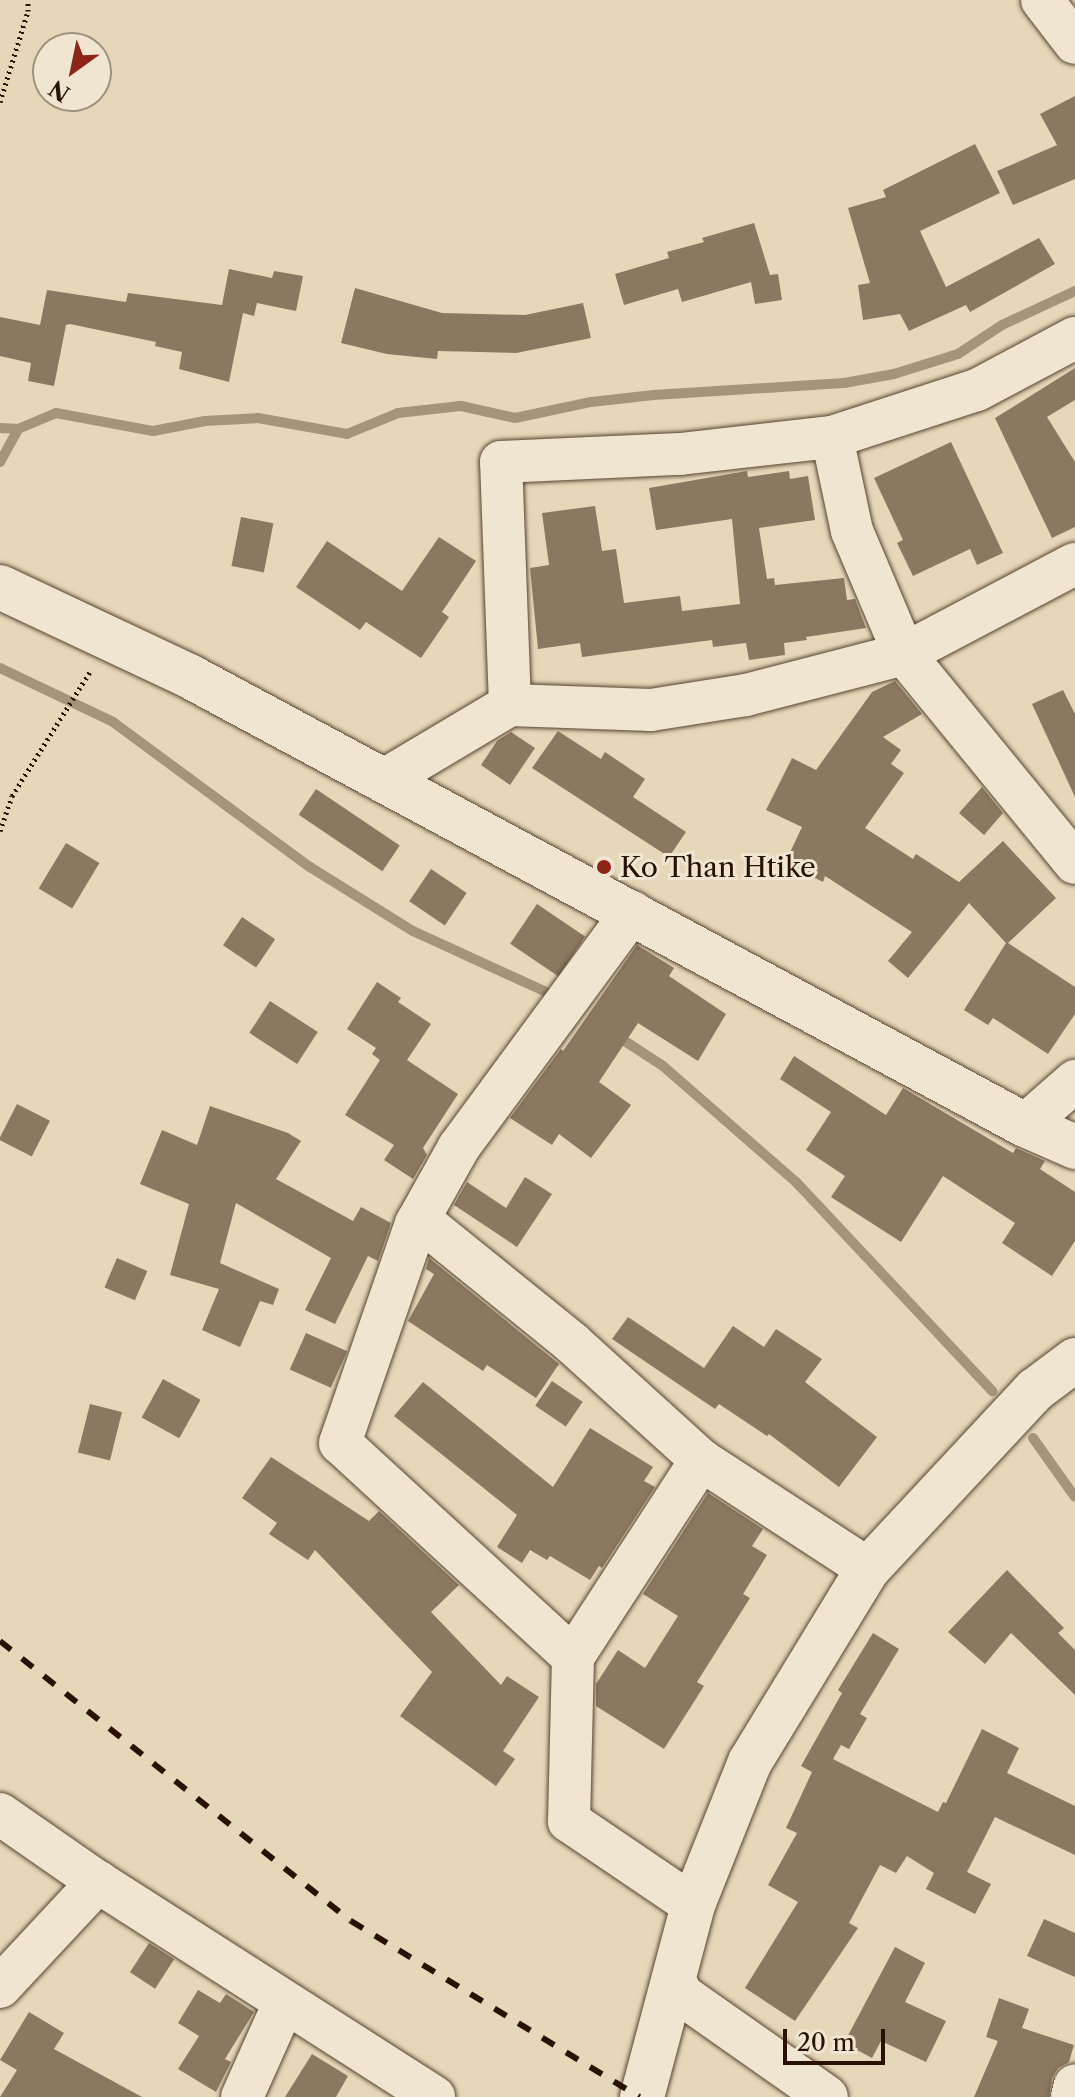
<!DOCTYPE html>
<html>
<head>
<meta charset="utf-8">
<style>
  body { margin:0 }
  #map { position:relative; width:1075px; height:2097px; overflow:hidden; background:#e6d7b8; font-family:"Libre Caslon Text",serif }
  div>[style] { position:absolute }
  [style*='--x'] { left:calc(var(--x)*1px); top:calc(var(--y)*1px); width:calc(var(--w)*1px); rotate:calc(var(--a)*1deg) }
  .stream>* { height:10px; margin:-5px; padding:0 5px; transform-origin:5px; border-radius:5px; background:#a6947a }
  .building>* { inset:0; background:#8b7861; transform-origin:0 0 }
  .path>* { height:5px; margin-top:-2.5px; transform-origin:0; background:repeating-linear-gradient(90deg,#291203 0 2px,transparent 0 6px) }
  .roads { filter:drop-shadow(0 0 2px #584330) drop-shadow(0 0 2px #584330) }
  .street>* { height:42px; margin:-21px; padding:0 21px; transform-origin:21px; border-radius:21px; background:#efe5d1 }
  .secondary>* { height:44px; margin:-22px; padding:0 22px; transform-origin:22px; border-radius:22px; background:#efe5d1 }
  .rail>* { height:6px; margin-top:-3px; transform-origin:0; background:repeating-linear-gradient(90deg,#291203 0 14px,transparent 0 28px) }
  .dots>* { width:22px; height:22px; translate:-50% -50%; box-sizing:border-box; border:4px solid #efe5d1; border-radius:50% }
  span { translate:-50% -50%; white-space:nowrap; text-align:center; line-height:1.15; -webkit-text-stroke:6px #efe5d1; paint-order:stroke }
  .poi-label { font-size:28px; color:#291203 }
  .left { translate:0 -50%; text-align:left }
  .north { position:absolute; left:32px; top:32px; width:80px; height:80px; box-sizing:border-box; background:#efe5d1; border:2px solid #a0917f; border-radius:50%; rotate:213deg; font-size:22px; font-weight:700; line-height:32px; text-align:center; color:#291203 }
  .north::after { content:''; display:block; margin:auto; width:28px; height:36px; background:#8f2418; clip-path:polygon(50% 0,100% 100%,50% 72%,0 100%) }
  .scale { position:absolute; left:783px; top:2029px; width:102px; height:36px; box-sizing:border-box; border:4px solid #291203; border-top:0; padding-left:10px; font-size:24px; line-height:28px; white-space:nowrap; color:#291203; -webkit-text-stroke:6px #efe5d1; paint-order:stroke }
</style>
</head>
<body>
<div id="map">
  <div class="stream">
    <div style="--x:0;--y:428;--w:18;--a:3"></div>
    <div style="--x:18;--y:429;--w:41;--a:-22.8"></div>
    <div style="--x:56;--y:413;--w:99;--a:10.5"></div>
    <div style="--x:153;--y:431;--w:53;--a:-10.9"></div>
    <div style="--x:205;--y:421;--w:53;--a:-3.2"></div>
    <div style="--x:258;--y:418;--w:90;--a:10.2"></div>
    <div style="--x:347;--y:434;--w:55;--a:-22.4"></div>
    <div style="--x:398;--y:413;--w:63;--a:-6.3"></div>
    <div style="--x:461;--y:406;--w:55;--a:12.5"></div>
    <div style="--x:515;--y:418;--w:78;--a:-11.9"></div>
    <div style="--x:591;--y:402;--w:63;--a:-6.3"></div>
    <div style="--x:654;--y:395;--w:190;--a:-3.6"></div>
    <div style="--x:844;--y:383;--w:51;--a:-10.2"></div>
    <div style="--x:894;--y:374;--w:67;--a:-17.4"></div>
    <div style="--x:958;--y:354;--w:53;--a:-33.4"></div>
    <div style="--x:1002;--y:325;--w:81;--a:-25"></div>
    <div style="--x:0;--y:462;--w:38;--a:-61"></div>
    <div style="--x:0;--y:668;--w:125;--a:25.5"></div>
    <div style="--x:113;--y:722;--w:245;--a:36.4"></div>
    <div style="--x:310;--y:867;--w:121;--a:31.9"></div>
    <div style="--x:413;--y:931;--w:158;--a:24.6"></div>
    <div style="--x:617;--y:1036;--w:55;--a:33.1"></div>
    <div style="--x:663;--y:1066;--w:176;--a:41.1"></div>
    <div style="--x:796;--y:1182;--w:287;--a:46.8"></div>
    <div style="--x:1033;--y:1438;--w:72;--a:54.6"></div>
  </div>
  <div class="building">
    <div style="clip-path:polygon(1075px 96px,1075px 179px,1013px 205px,997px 171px,1057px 145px,1040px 114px)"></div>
    <div style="clip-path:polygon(975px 144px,1000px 193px,920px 231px,946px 287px,1039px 238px,1055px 264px,970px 312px,966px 305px,909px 331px,900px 314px,863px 320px,858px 285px,870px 283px,848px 208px,886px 197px,883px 190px)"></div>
    <div style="clip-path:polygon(754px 223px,770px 275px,778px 274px,782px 300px,755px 304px,751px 282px,682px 302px,678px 289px,624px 305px,615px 274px,669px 258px,667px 252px,704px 242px,702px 238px)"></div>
    <div style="clip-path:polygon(229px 269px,272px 278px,274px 271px,303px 276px,296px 311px,257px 303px,254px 316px,243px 313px,229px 382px,179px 369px,182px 352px,155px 346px,156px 342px,70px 324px,66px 325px,54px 386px,28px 381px,31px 363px,0 356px,0 317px,40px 325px,47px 290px,126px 302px,128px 293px,222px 305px)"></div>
    <div style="clip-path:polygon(355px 288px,442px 313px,525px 315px,583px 303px,591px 338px,516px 353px,438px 351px,437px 359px,387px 354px,341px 343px)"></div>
    <div style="clip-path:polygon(1075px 368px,1075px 400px,1047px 417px,1075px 462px,1075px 527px,1052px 538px,995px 418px)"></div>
    <div style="clip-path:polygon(951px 442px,1003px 553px,977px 565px,970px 549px,913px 576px,897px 543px,903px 540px,874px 478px)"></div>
    <div style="clip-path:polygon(747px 471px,748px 477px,789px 471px,790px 479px,808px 476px,815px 520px,759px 528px,767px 579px,774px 578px,775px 585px,844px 578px,847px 600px,855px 599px,866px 628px,806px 637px,807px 640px,784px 643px,785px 655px,749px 660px,746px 643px,713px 647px,712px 640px,582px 657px,580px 643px,538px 649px,530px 568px,549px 565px,542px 513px,595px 506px,602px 551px,616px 549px,624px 603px,680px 596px,682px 611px,740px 604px,732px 519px,656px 530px,649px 488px)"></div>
    <div style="left:241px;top:517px;width:33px;height:50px;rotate:11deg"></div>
    <div style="clip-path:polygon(439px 537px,476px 561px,442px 612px,449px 617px,421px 658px,366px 622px,360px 630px,296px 587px,327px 541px,402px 591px)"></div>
    <div style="clip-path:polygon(895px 681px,922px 714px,883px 737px,901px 750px,891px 764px,904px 773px,865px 828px,913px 859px,916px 854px,959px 882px,1003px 841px,1056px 898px,1008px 943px,1075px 987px,1075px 1014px,1048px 1054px,993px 1018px,988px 1025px,964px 1010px,1006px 943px,969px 903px,908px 978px,888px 961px,912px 932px,825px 876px,823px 882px,785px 863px,802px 827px,766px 810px,792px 758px,816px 770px,872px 692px)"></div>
    <div style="clip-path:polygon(1063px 690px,1075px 714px,1075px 797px,1032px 704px)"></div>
    <div style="clip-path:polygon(558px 731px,601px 759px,605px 752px,645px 779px,633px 797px,686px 832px,669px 857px,532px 768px)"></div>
    <div style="clip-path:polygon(511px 732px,535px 748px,510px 785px,481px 765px,497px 741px)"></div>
    <div style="clip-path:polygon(982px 787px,1003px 813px,984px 835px,959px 813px)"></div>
    <div style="left:316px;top:789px;width:101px;height:31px;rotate:34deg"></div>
    <div style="left:66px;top:843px;width:39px;height:53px;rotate:31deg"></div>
    <div style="left:431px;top:869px;width:43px;height:39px;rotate:34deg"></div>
    <div style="left:537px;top:904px;width:58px;height:48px;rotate:34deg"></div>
    <div style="left:242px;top:917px;width:40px;height:34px;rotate:34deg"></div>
    <div style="clip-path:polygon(637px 945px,674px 968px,669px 976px,726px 1014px,698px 1061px,638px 1023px,599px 1082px,631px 1105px,591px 1158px,559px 1134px,552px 1145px,510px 1118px,561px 1049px,563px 1051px)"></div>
    <div style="clip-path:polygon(377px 982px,401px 998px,398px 1002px,431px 1024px,407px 1060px,458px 1094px,423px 1148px,427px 1155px,413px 1179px,384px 1160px,394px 1145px,345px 1115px,380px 1060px,372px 1054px,376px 1048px,347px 1029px)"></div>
    <div style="left:270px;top:1001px;width:57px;height:38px;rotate:33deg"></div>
    <div style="clip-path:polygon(794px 1056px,886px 1115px,903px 1088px,1013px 1153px,1016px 1148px,1045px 1161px,1040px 1169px,1075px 1192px,1075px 1241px,1052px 1276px,1002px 1243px,1015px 1223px,943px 1176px,901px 1242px,831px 1197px,845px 1176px,806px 1150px,831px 1112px,780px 1079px)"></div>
    <div style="left:17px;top:1104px;width:37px;height:40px;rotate:27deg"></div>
    <div style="clip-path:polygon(210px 1106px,288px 1133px,301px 1141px,276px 1179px,353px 1221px,361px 1207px,391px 1223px,378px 1261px,368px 1256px,335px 1324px,305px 1310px,331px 1258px,236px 1203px,220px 1263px,279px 1289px,273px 1305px,260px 1301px,240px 1347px,202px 1330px,219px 1289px,170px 1275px,189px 1204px,140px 1184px,162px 1130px,197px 1145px)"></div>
    <div style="clip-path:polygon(525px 1177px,552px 1194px,517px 1247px,454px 1205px,467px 1182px,506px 1208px)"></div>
    <div style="left:117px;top:1258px;width:33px;height:32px;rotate:23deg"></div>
    <div style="clip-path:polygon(429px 1258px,559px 1364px,536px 1398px,487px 1365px,483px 1371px,408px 1321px,434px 1274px,426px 1269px)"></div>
    <div style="clip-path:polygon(628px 1317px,704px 1368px,733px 1326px,764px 1347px,776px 1329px,822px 1359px,805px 1382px,877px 1437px,839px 1487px,769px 1434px,767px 1436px,719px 1404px,715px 1409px,612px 1339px)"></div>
    <div style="left:306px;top:1333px;width:45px;height:40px;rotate:24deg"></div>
    <div style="left:163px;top:1379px;width:43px;height:44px;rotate:29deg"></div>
    <div style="left:552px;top:1381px;width:37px;height:30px;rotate:34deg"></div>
    <div style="clip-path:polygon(423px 1382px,553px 1487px,590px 1428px,653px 1467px,644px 1481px,655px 1487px,602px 1568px,599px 1566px,590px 1580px,550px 1556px,547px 1560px,530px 1550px,522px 1563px,497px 1547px,517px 1515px,394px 1416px)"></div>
    <div style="left:90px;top:1404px;width:33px;height:50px;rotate:14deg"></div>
    <div style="clip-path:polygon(271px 1457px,369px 1521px,379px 1511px,459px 1585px,431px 1612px,501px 1685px,507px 1676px,539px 1697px,503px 1751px,515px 1759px,496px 1786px,400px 1716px,432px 1672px,315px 1550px,308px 1560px,269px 1534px,277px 1523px,242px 1498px)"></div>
    <div style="clip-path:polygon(708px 1493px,763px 1529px,752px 1546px,767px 1555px,743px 1594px,750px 1598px,697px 1682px,704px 1686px,664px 1749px,596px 1706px,596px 1684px,618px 1650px,645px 1668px,678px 1616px,643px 1594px)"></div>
    <div style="clip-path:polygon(1007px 1570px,1064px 1628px,1058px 1633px,1075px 1650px,1075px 1695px,1011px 1633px,985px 1664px,948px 1632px)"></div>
    <div style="clip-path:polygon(873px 1633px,899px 1649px,860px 1714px,867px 1718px,849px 1749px,841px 1745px,833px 1759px,938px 1812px,943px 1802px,946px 1803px,982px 1729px,1019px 1748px,1007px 1773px,1075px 1806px,1075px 1855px,995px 1817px,967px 1872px,991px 1884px,975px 1914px,926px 1889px,934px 1873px,907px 1856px,896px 1873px,880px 1865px,849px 1923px,858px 1928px,795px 2021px,745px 1988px,798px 1902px,768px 1885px,797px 1833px,786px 1828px,812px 1772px,801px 1766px,842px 1693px,838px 1690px)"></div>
    <div style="clip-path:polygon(1044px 1919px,1075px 1933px,1075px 1977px,1027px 1956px)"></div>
    <div style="left:149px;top:1943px;width:30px;height:35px;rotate:33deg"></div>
    <div style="clip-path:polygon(895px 1947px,925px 1963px,905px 2002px,946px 2021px,926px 2062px,881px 2041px,872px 2058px,844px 2043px)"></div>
    <div style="clip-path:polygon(198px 1990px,220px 2003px,226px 1994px,254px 2012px,225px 2059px,231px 2062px,216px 2092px,178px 2069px,199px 2036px,178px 2023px)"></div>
    <div style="clip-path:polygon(999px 1998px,1029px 2009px,1022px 2028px,1074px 2045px,1069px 2062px,1058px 2068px,1052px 2078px,1049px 2097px,974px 2097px,998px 2041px,986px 2037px)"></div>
    <div style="clip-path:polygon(29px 2012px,64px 2033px,54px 2049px,142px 2097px,0 2097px,17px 2070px,0 2060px)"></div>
    <div style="clip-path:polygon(312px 2054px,348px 2076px,336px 2097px,285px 2097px)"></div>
  </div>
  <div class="path">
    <div style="--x:0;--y:102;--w:95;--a:-72.9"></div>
    <div style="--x:28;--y:11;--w:11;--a:-90"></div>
    <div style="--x:0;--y:831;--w:37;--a:-71"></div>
    <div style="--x:12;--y:796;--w:149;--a:-57.9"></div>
  </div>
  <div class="roads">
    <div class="street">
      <div style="--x:1042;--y:0;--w:54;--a:52.5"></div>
      <div style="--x:832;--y:437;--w:96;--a:78"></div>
      <div style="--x:852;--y:531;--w:134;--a:67.1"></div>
      <div style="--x:904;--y:654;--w:270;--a:50.7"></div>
      <div style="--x:510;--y:705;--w:243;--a:-92.1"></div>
      <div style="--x:501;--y:462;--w:179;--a:-2.6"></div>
      <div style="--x:680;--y:454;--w:153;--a:-6.4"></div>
      <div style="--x:832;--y:437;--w:152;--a:-18"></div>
      <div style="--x:977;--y:390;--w:111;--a:-28"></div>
      <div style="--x:384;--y:780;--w:147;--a:-30.8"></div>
      <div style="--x:510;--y:705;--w:141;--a:2"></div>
      <div style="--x:651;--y:710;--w:96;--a:-9"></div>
      <div style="--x:746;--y:695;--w:163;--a:-14.5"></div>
      <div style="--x:904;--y:654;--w:193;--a:-27.8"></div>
      <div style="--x:1025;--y:1125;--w:67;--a:-41.3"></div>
      <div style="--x:419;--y:1219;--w:197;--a:39"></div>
      <div style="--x:572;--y:1343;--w:174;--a:42.2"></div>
      <div style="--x:701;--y:1460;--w:199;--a:33.1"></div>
      <div style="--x:573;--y:1657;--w:316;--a:-137.4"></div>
      <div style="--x:340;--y:1443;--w:232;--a:-70.9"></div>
      <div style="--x:416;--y:1224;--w:88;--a:-60.8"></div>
      <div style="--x:459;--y:1147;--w:292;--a:-53.6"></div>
      <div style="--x:0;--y:1814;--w:119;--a:34.8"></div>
      <div style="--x:98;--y:1882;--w:399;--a:32.6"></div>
      <div style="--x:693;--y:1905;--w:150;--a:-145.9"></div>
      <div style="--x:569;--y:1821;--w:164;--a:-88.6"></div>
      <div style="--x:573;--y:1657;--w:235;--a:-57"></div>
      <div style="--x:674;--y:1979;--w:18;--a:63"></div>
      <div style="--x:682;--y:1995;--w:177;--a:35.1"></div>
      <div style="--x:0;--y:1987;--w:144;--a:-47"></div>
      <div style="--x:242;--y:2097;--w:103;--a:-65.9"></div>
      <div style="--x:1072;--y:2097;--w:12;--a:-76"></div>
    </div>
    <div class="secondary">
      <div style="--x:0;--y:587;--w:209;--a:25.2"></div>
      <div style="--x:189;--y:676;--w:949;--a:28.24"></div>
      <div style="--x:1025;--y:1125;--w:55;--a:23.7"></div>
      <div style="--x:642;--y:2097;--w:199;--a:-75.1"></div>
      <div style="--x:693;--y:1905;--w:154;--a:-68.3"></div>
      <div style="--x:750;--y:1762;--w:226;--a:-58.6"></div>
      <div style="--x:868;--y:1569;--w:245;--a:-47"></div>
      <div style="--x:1035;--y:1390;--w:50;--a:-36.9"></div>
    </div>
  </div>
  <div class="rail">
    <div style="--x:0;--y:1641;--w:449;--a:38.6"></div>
    <div style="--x:351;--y:1921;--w:338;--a:31.4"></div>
  </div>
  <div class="dots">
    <div style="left:604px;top:867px;background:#8f2418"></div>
  </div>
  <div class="poi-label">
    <span class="left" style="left:620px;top:867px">Ko Than Htike</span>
  </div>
  <div class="north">N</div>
  <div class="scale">20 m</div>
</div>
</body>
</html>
